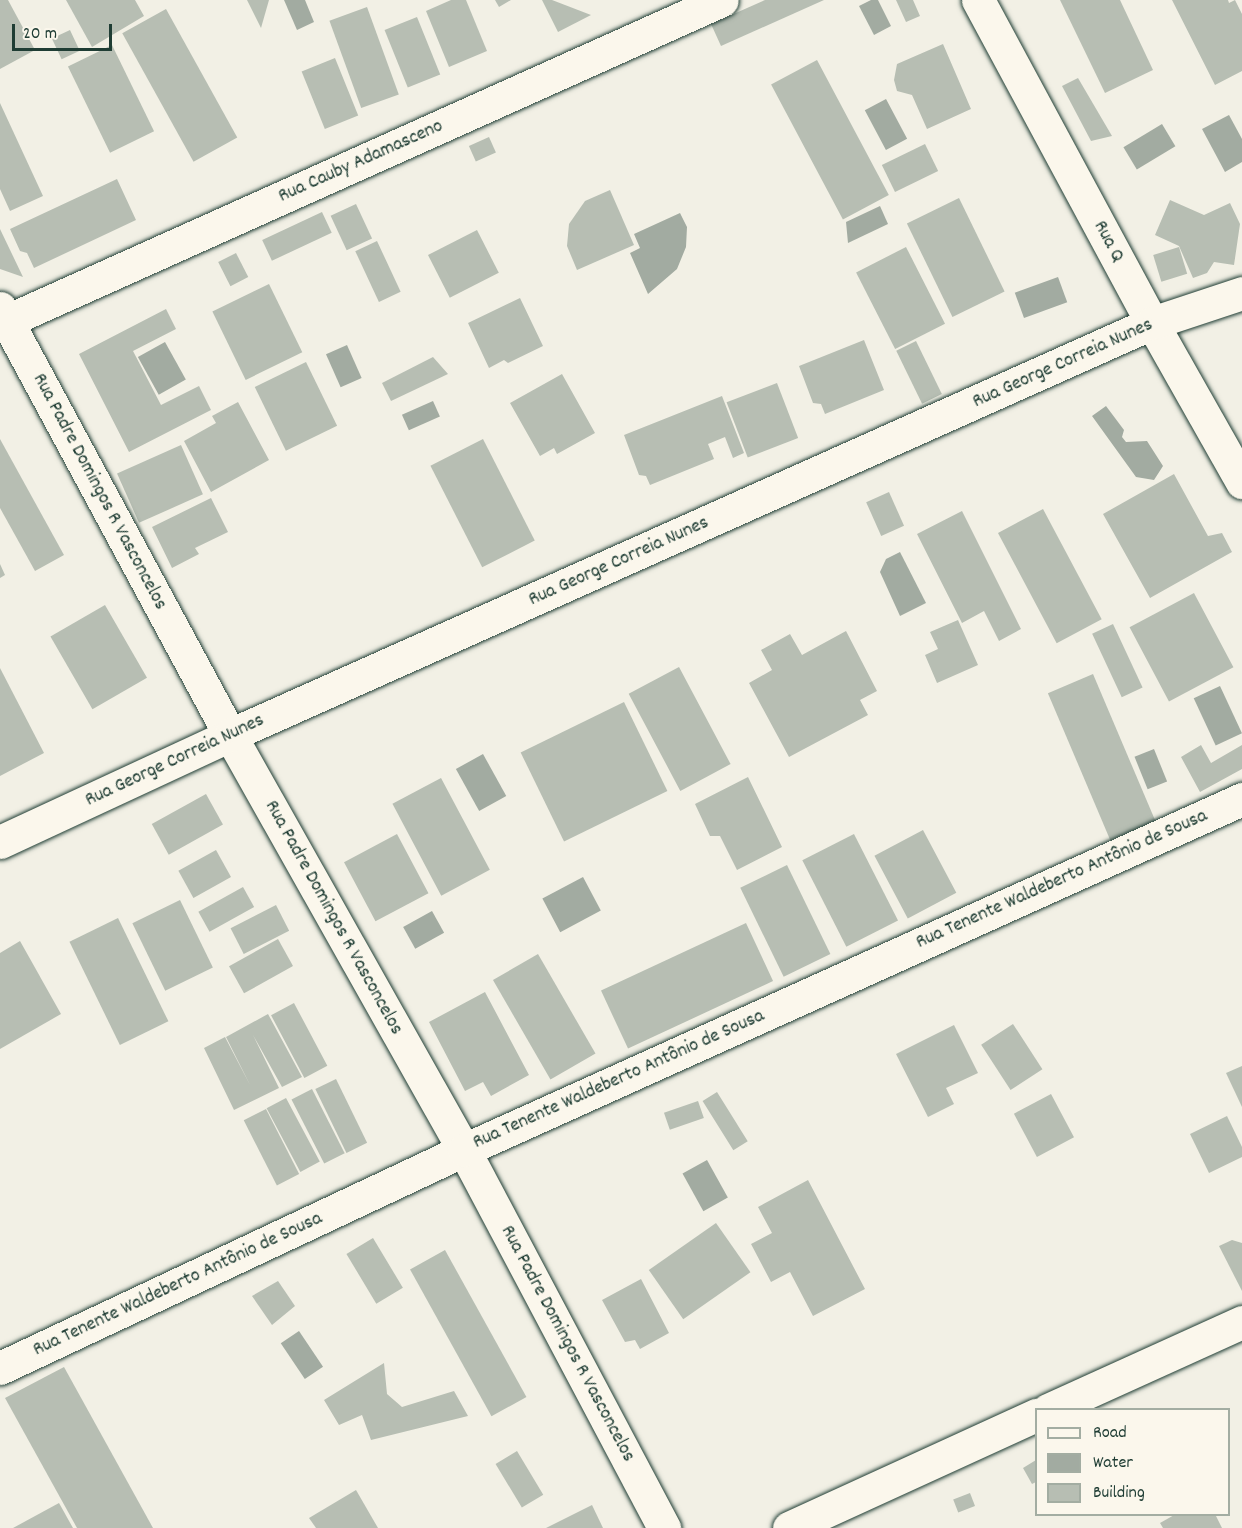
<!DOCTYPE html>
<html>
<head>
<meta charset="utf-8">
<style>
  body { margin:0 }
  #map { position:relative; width:1242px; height:1528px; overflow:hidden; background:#f2f0e5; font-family:Dekko,sans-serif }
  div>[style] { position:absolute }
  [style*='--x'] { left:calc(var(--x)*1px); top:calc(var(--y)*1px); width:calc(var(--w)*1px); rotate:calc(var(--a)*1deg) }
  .water>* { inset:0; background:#a2aba1; transform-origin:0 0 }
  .building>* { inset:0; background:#b7beb3; transform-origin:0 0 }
  .roads { filter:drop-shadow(0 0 2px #1f3d34) drop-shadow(0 0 2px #1f3d34) }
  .street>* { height:33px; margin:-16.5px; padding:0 16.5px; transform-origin:16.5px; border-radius:16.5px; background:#fbf7ec }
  span { translate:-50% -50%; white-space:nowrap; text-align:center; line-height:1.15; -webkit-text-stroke:5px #fbf7ec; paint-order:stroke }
  .street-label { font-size:20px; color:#1f3d34 }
  .legend { position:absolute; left:1035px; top:1408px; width:195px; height:108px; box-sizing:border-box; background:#fbf7ec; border:2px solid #a3ada2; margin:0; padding:8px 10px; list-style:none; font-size:18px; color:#1f3d34 }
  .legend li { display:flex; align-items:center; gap:12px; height:30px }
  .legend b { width:30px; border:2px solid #a3ada2 }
  .scale { position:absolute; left:12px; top:24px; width:100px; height:27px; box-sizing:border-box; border:3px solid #1f3d34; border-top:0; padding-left:8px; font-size:18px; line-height:21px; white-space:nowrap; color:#1f3d34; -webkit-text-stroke:4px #fbf7ec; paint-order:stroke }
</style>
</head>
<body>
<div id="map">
  <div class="water">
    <div style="clip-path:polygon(284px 0,305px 0,314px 22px,297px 30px)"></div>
    <div style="clip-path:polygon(871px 0,878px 0,891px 26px,874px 35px,859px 6px)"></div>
    <div style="left:886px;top:99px;width:45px;height:24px;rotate:62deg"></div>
    <div style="clip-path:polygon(1229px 115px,1242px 139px,1242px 162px,1225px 172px,1202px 129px)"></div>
    <div style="left:1162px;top:124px;width:26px;height:45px;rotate:59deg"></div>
    <div style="clip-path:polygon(880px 206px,888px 224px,848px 243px,846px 222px)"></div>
    <div style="clip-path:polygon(680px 213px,687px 227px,686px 247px,677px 269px,648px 294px,630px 253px,640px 248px,634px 234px)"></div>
    <div style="left:1058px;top:277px;width:27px;height:46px;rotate:70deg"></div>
    <div style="left:165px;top:342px;width:43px;height:31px;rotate:61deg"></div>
    <div style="left:347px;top:345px;width:36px;height:23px;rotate:66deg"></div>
    <div style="left:433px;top:401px;width:17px;height:34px;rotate:66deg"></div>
    <div style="clip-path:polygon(1106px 406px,1124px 430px,1122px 437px,1126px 442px,1147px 441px,1163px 466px,1154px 480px,1136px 477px,1092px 416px)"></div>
    <div style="clip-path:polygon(900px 552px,926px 603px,900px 616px,880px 572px,886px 559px)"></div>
    <div style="left:1220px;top:686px;width:52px;height:29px;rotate:65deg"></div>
    <div style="left:1154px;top:749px;width:35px;height:21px;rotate:68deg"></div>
    <div style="left:483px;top:754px;width:48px;height:31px;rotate:61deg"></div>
    <div style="left:583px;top:877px;width:38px;height:46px;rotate:62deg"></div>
    <div style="left:432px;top:911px;width:25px;height:33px;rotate:61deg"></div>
    <div style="left:707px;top:1160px;width:43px;height:28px;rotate:61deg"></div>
    <div style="left:299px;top:1331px;width:43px;height:22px;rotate:56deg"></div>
  </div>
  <div class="building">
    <div style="clip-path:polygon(0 0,8px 0,35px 50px,0 69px)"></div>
    <div style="clip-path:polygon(66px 0,135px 0,144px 16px,92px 47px)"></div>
    <div style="clip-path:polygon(247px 0,269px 0,261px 28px)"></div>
    <div style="clip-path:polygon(451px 0,466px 0,487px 51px,449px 67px,426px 11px)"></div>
    <div style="clip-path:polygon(495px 0,511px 0,499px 7px)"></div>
    <div style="clip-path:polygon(542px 0,552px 0,591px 15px,558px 32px)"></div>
    <div style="clip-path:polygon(765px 0,824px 0,721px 46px,711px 24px)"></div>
    <div style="clip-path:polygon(896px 0,913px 0,920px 16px,906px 22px)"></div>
    <div style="clip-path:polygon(1060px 0,1120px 0,1153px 70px,1105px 93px)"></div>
    <div style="clip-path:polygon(1172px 0,1228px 0,1229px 3px,1235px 0,1242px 14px,1242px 71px,1215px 85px)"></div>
    <div style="left:367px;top:7px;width:93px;height:40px;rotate:70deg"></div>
    <div style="left:166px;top:9px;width:147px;height:50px;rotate:61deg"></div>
    <div style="left:417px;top:17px;width:62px;height:35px;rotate:68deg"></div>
    <div style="left:70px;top:30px;width:23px;height:20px;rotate:65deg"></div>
    <div style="clip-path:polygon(943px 44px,971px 109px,927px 129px,912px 95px,897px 91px,894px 80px,897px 64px)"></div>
    <div style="left:112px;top:45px;width:96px;height:49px;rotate:64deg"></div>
    <div style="left:335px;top:58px;width:62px;height:36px;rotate:68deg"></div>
    <div style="left:817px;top:60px;width:153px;height:52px;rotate:62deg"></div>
    <div style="clip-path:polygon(1078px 78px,1112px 136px,1091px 141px,1062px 86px)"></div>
    <div style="clip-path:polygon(0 103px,43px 196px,10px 211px,0 189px)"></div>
    <div style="left:489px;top:137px;width:17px;height:22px;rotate:66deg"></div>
    <div style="left:925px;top:144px;width:30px;height:48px;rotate:64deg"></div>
    <div style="clip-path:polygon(117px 179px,136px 220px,34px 268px,27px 253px,20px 251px,10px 229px)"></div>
    <div style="clip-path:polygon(610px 190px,634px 245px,577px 270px,567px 246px,569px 224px,585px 201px)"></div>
    <div style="left:959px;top:198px;width:104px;height:58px;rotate:64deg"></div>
    <div style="clip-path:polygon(1170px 200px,1204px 215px,1230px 203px,1240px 224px,1234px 265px,1214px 262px,1207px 273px,1193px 278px,1179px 246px,1155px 235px)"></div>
    <div style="left:356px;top:204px;width:38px;height:28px;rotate:65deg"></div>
    <div style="left:322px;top:212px;width:23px;height:66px;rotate:65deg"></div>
    <div style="clip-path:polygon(0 229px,23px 277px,0 269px)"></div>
    <div style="left:477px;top:230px;width:48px;height:55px;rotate:63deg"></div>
    <div style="left:377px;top:241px;width:56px;height:24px;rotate:65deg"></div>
    <div style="left:906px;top:247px;width:86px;height:56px;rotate:63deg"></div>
    <div style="left:1179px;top:247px;width:28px;height:27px;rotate:73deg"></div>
    <div style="left:236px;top:253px;width:27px;height:20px;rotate:63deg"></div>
    <div style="left:269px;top:284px;width:76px;height:63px;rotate:64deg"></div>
    <div style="clip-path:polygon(520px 298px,543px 346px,508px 363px,504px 360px,489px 368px,468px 323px)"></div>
    <div style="clip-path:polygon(166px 309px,176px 329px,133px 351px,161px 405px,199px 386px,211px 410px,129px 452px,79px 354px)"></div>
    <div style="clip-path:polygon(864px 340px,884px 390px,825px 414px,821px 404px,813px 403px,799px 366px)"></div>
    <div style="left:916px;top:341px;width:59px;height:22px;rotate:64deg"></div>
    <div style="clip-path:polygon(433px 357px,448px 374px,391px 401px,382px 383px)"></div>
    <div style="left:306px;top:362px;width:71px;height:57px;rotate:64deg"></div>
    <div style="clip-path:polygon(562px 374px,595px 433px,557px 454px,554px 448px,540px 456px,510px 403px)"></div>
    <div style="left:777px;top:383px;width:59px;height:54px;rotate:69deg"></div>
    <div style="clip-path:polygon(722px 396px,744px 453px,733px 458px,725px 437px,708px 444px,714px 459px,650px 485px,646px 476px,639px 475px,624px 435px)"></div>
    <div style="clip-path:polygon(238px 402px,269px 460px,211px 492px,184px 441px,216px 423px,212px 416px)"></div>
    <div style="clip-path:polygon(0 439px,64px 555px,35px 571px,0 508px)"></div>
    <div style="left:483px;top:439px;width:114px;height:59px;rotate:63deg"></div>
    <div style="left:181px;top:445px;width:54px;height:70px;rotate:66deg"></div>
    <div style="clip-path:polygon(1174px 474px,1208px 536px,1222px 533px,1232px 552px,1150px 598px,1103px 514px)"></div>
    <div style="left:889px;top:492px;width:37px;height:25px;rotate:66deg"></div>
    <div style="clip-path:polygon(211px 498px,228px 532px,195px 548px,199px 554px,172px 568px,152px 527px)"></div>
    <div style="left:1043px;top:509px;width:125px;height:51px;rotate:62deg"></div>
    <div style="clip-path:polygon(962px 511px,1021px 629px,999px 641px,984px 611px,962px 623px,917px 534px)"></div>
    <div style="clip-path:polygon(0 564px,5px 575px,0 578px)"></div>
    <div style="left:1194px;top:593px;width:84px;height:73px;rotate:62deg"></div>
    <div style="left:105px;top:605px;width:84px;height:63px;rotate:60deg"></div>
    <div style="clip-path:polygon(958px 620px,978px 665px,937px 683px,925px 655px,938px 649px,930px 632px)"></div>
    <div style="left:1113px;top:624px;width:70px;height:23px;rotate:65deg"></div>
    <div style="clip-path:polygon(846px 631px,877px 691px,860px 700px,868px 715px,789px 757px,749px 683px,772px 670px,761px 650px,790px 634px,802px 655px)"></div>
    <div style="left:679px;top:667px;width:110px;height:57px;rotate:62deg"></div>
    <div style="clip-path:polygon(0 668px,44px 753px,0 776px)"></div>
    <div style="left:1093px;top:674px;width:160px;height:49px;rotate:67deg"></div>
    <div style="left:624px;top:702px;width:99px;height:115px;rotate:64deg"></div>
    <div style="clip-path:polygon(1201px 745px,1211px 763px,1242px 745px,1242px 769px,1200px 792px,1181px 757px)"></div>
    <div style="clip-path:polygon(748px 777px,782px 847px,737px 870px,720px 836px,710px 836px,695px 804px)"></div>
    <div style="left:441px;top:778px;width:104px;height:55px;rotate:62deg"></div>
    <div style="left:206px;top:794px;width:35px;height:62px;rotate:61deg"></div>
    <div style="left:923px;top:830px;width:71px;height:55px;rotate:62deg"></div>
    <div style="left:397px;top:834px;width:67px;height:60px;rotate:62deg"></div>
    <div style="left:854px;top:834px;width:97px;height:58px;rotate:63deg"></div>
    <div style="left:216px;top:850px;width:31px;height:43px;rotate:61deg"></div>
    <div style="left:787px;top:865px;width:99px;height:52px;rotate:64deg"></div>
    <div style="left:243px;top:887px;width:23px;height:51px;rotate:61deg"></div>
    <div style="left:180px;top:900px;width:75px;height:53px;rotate:64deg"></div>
    <div style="left:276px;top:905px;width:29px;height:51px;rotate:63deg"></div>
    <div style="left:118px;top:918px;width:115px;height:54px;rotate:64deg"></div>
    <div style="left:746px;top:923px;width:64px;height:160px;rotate:65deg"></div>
    <div style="left:278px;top:939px;width:31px;height:56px;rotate:61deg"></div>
    <div style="clip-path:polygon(20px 941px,61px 1014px,0 1049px,0 953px)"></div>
    <div style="left:538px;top:954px;width:115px;height:52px;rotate:60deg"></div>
    <div style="clip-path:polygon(485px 992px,529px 1075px,491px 1096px,483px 1082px,465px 1091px,429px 1022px)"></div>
    <div style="left:294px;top:1003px;width:71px;height:26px;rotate:62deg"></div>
    <div style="clip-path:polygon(268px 1014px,302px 1077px,282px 1087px,253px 1035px,279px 1088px,234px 1110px,204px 1048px,225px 1037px,250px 1085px,226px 1037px)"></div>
    <div style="left:1013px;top:1024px;width:54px;height:38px;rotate:57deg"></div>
    <div style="clip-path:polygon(954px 1025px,978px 1073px,946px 1088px,954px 1104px,928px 1117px,896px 1054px)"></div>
    <div style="clip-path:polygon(1242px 1066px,1242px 1107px,1226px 1073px)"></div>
    <div style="left:336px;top:1079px;width:71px;height:23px;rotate:64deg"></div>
    <div style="left:312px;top:1089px;width:72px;height:23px;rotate:63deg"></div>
    <div style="left:717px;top:1092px;width:58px;height:17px;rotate:58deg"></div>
    <div style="left:1051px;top:1094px;width:49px;height:42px;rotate:62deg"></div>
    <div style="left:286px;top:1098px;width:72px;height:22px;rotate:62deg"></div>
    <div style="left:698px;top:1101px;width:18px;height:36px;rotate:71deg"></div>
    <div style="left:266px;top:1109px;width:73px;height:25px;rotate:63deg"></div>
    <div style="clip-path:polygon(1227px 1116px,1242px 1147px,1242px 1157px,1209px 1173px,1190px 1134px)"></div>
    <div style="clip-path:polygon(808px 1180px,865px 1289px,813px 1316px,790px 1272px,771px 1282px,751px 1244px,772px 1233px,758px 1207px)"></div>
    <div style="left:716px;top:1223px;width:60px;height:82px;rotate:55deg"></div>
    <div style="left:373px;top:1238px;width:58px;height:31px;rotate:59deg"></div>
    <div style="clip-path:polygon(1232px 1240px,1242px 1243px,1242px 1291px,1219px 1246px)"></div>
    <div style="left:445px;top:1250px;width:168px;height:40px;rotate:61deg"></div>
    <div style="clip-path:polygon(641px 1279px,669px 1333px,640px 1349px,635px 1340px,625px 1342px,602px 1300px)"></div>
    <div style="clip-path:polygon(278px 1281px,295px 1306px,272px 1325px,252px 1296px)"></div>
    <div style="clip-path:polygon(384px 1363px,387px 1394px,402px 1407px,454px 1391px,468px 1416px,371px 1440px,362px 1415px,339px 1425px,324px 1400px)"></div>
    <div style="clip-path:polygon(64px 1367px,153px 1528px,77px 1528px,5px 1398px)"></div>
    <div style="left:517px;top:1451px;width:51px;height:25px;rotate:59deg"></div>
    <div style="clip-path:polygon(1036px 1460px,1036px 1482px,1032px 1484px,1023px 1468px)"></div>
    <div style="clip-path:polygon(356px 1490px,378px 1528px,316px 1528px,309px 1518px)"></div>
    <div style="left:970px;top:1493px;width:14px;height:18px;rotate:69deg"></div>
    <div style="clip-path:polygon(59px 1503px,73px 1528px,13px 1528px)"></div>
    <div style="clip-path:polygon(592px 1505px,603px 1528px,546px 1528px)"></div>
    <div style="clip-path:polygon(1176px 1514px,1215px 1514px,1222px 1528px,1163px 1528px,1160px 1523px)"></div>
  </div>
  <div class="roads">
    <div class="street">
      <div style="--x:978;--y:0;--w:367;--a:61.7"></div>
      <div style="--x:1152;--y:323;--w:183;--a:60.5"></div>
      <div style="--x:0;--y:308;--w:485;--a:61.7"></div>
      <div style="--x:230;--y:735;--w:476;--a:60.6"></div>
      <div style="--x:464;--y:1150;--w:428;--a:62.1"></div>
      <div style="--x:0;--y:324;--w:791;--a:-24.17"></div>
      <div style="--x:0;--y:842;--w:254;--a:-24.9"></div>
      <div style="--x:230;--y:735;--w:1010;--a:-24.08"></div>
      <div style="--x:1152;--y:323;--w:95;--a:-18.4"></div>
      <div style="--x:0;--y:1368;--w:513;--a:-25.17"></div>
      <div style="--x:464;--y:1150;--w:854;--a:-24.28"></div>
      <div style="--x:1048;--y:1410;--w:213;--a:-24.4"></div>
      <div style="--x:789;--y:1528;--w:272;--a:-24.6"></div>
    </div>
  </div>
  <div class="street-label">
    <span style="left:361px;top:162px;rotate:-24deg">Rua Cauby Adamasceno</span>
    <span style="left:1108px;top:242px;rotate:62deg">Rua Q</span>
    <span style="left:1063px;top:364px;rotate:-24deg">Rua George Correia Nunes</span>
    <span style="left:99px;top:492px;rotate:62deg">Rua Padre Domingos R Vasconcelos</span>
    <span style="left:619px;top:562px;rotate:-24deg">Rua George Correia Nunes</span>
    <span style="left:175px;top:761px;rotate:-25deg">Rua George Correia Nunes</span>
    <span style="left:1062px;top:880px;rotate:-24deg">Rua Tenente Waldeberto Antônio de Sousa</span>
    <span style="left:333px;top:918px;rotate:61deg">Rua Padre Domingos R Vasconcelos</span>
    <span style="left:619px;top:1080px;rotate:-24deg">Rua Tenente Waldeberto Antônio de Sousa</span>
    <span style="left:178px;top:1285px;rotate:-25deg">Rua Tenente Waldeberto Antônio de Sousa</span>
    <span style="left:567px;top:1344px;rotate:62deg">Rua Padre Domingos R Vasconcelos</span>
  </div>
  <ul class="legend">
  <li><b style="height:8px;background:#fbf7ec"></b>Road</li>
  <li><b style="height:16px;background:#a2aba1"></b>Water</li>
  <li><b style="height:16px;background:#b7beb3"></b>Building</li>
  </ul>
  <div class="scale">20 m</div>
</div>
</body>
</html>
